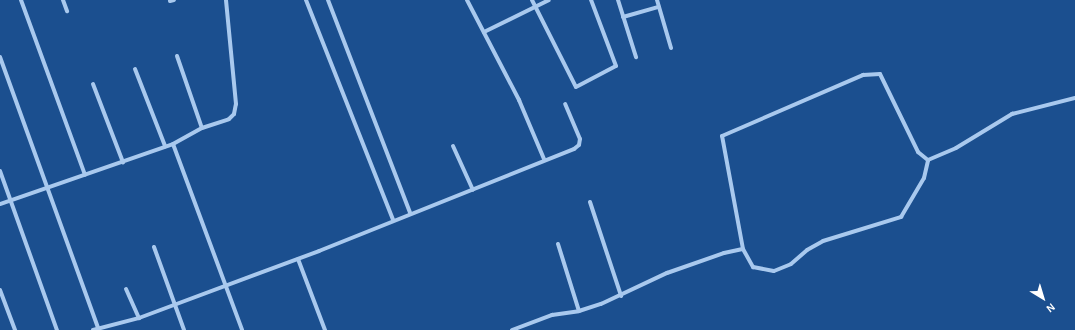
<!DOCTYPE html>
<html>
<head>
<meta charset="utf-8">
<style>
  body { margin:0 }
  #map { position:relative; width:1075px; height:330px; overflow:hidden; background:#1b4f8f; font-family:"Alegreya Sans",sans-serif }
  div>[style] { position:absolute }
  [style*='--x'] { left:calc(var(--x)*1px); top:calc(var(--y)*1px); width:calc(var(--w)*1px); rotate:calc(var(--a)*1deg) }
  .street>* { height:4px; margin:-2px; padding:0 2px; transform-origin:2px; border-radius:2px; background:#a9c9ee }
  span { translate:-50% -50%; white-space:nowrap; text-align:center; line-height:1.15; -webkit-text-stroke:3px #1b4f8f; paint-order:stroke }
  .north { position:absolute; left:1023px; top:278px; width:40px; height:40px; -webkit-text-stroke:3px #1b4f8f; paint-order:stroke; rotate:142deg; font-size:11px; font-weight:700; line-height:16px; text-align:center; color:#fff }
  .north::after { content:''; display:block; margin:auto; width:14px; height:18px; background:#fff; clip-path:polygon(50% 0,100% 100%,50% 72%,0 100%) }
</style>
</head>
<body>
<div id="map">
  <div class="street">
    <div style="--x:21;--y:0;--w:186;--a:69.9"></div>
    <div style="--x:63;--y:0;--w:12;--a:70"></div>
    <div style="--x:306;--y:0;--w:237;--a:68.4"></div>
    <div style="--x:328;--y:0;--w:228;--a:68.9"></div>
    <div style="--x:467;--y:0;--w:113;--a:62.5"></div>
    <div style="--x:519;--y:100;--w:64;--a:67"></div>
    <div style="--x:532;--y:0;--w:97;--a:63.2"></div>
    <div style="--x:576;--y:87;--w:45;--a:-27.7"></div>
    <div style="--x:616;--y:66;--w:71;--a:-110.7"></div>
    <div style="--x:618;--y:0;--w:60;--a:72.5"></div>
    <div style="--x:657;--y:0;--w:50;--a:73.7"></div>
    <div style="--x:170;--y:1;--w:4;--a:-14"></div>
    <div style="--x:623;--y:17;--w:37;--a:-16"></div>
    <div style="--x:484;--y:32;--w:72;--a:-26.2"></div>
    <div style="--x:177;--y:56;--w:76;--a:70.9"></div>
    <div style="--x:0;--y:57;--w:288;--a:70.1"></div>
    <div style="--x:135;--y:69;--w:83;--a:68.7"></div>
    <div style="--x:93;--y:84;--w:84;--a:69"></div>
    <div style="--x:173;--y:144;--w:198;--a:69.6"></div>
    <div style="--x:453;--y:146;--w:48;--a:65.6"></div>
    <div style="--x:0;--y:171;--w:169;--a:70.3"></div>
    <div style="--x:590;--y:202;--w:99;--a:71.7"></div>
    <div style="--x:0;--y:204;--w:183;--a:-19.1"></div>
    <div style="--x:173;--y:144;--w:33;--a:-29"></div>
    <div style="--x:202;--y:128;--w:28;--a:-18"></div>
    <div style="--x:229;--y:119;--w:7;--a:-45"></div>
    <div style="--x:234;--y:114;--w:10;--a:-79"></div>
    <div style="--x:236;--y:104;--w:104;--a:-95.5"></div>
    <div style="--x:558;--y:244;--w:70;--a:72.6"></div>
    <div style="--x:154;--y:247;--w:88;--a:70.1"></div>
    <div style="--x:743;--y:249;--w:115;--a:-100.5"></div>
    <div style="--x:722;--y:136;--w:154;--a:-23.4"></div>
    <div style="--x:863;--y:75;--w:17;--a:-3"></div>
    <div style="--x:880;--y:74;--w:87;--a:64"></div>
    <div style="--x:918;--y:152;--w:13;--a:39"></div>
    <div style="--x:298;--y:259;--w:76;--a:69.2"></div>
    <div style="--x:126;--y:289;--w:32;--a:66"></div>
    <div style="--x:0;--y:290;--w:43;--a:69.4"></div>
    <div style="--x:93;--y:330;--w:48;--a:-14.6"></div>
    <div style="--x:139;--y:318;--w:192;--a:-20.4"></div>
    <div style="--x:319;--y:251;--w:275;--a:-21.8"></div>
    <div style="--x:574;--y:149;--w:6;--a:-39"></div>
    <div style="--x:579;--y:145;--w:6;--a:-81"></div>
    <div style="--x:580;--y:139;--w:38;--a:-113"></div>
    <div style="--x:512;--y:330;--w:43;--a:-20.6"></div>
    <div style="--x:552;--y:315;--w:27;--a:-8"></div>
    <div style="--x:579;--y:311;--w:23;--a:-18"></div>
    <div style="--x:601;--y:304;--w:73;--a:-25.2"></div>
    <div style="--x:667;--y:273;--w:60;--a:-19.3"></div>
    <div style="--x:724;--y:253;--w:19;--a:-12"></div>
    <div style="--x:743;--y:249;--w:21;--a:61"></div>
    <div style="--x:753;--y:267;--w:21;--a:11"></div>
    <div style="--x:774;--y:271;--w:18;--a:-22"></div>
    <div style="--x:791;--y:264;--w:21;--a:-41"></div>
    <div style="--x:807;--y:250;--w:18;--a:-29"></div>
    <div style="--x:823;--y:241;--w:82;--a:-17.1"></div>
    <div style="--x:901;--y:217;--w:45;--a:-59.5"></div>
    <div style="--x:924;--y:178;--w:18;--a:-77"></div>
    <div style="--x:928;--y:160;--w:30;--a:-23"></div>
    <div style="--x:956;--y:148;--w:66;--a:-31.3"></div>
    <div style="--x:1012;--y:114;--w:65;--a:-14.3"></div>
  </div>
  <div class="north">N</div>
</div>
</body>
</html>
